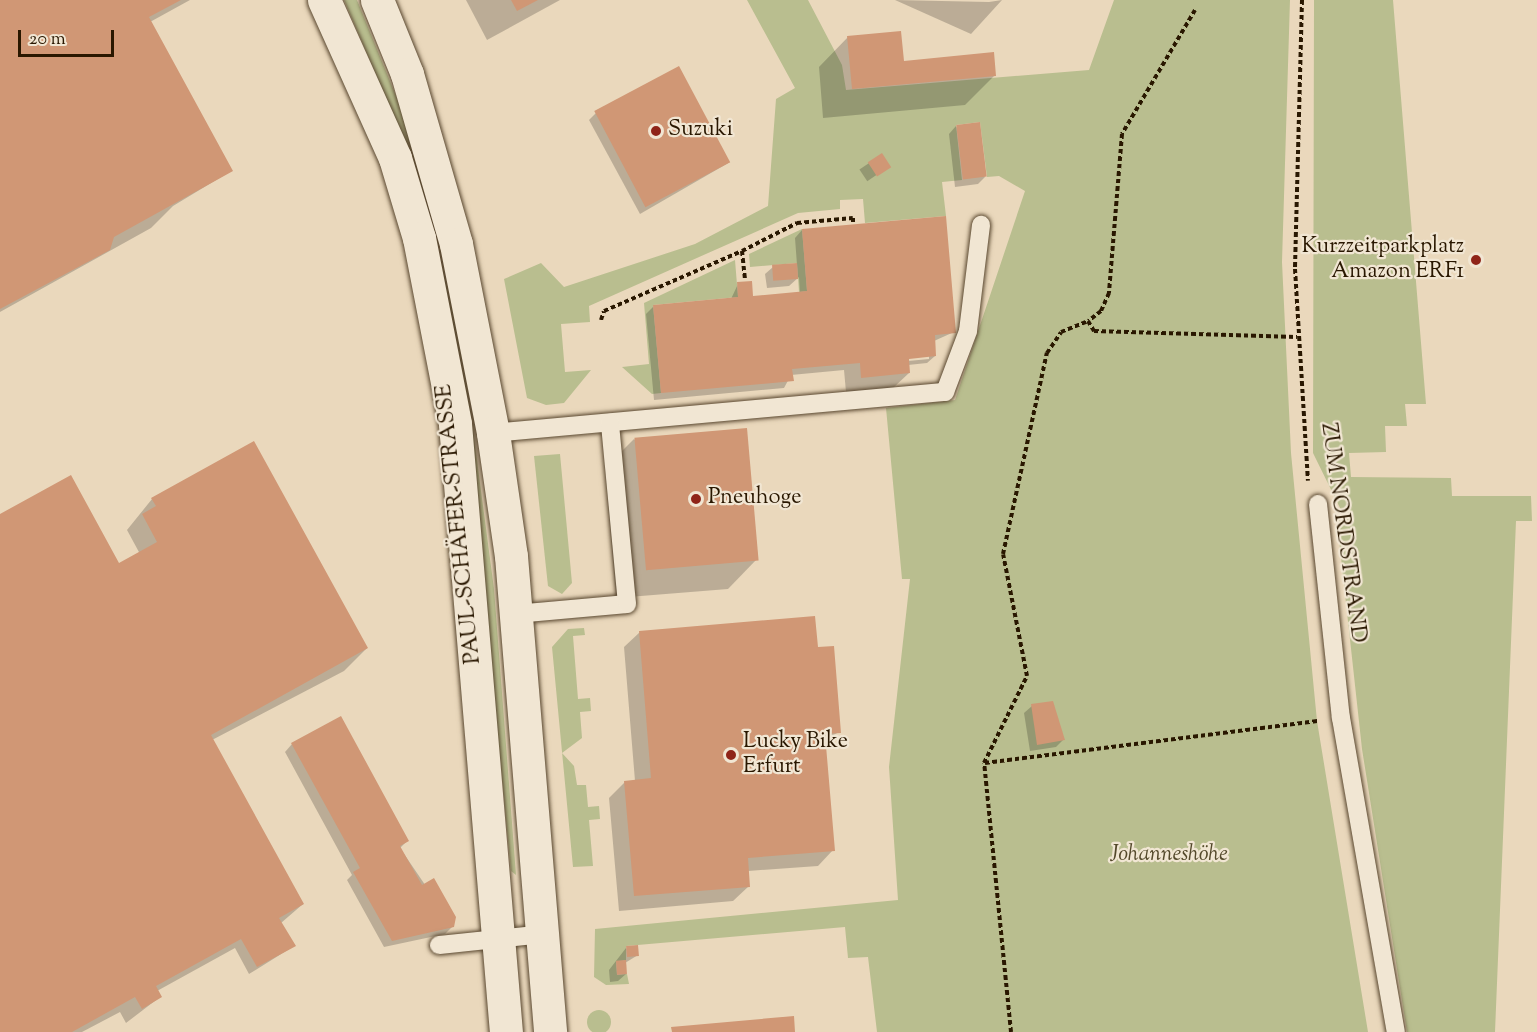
<!DOCTYPE html>
<html>
<head>
<meta charset="utf-8">
<style>
  body { margin:0 }
  #map { position:relative; width:1537px; height:1032px; overflow:hidden; background:#ead8bc; font-family:"Sorts Mill Goudy",serif }
  div>[style] { position:absolute }
  [style*='--x'] { left:calc(var(--x)*1px); top:calc(var(--y)*1px); width:calc(var(--w)*1px); rotate:calc(var(--a)*1deg) }
  .green>* { inset:0; background:#b9be8f }
  .round { border-radius:50% }
  .shadow>* { inset:0; background:#0003; transform-origin:0 0 }
  .building>* { inset:0; background:#d09775; transform-origin:0 0 }
  .path>* { height:4px; margin-top:-2px; transform-origin:0; background:repeating-linear-gradient(90deg,#291700 0 4.5px,transparent 0 7.5px) }
  .roads { filter:drop-shadow(0 0 2px #59472f) drop-shadow(0 0 2px #59472f) }
  .lane>* { height:18px; margin:-9px; padding:0 9px; transform-origin:9px; border-radius:9px; background:#f1e6d3 }
  .secondary>* { height:33px; margin:-16.5px; padding:0 16.5px; transform-origin:16.5px; border-radius:16.5px; background:#f1e6d3 }
  .dots>* { width:16px; height:16px; translate:-50% -50%; box-sizing:border-box; border:3px solid #f1e6d3; border-radius:50% }
  span { translate:-50% -50%; white-space:nowrap; text-align:center; line-height:1.15; -webkit-text-stroke:4.5px #f1e6d3; paint-order:stroke }
  .poi-label { font-size:22px; color:#291700 }
  .left { translate:0 -50%; text-align:left }
  .right { translate:-100% -50%; text-align:right }
  .street-label { font-size:22px; color:#291700 }
  .park-label { font-size:22px; color:#54492b; font-style:italic }
  .scale { position:absolute; left:18px; top:30px; width:96px; height:27px; box-sizing:border-box; border:3px solid #291700; border-top:0; padding-left:8px; font-size:18px; line-height:21px; white-space:nowrap; color:#291700; -webkit-text-stroke:4px #f1e6d3; paint-order:stroke }
</style>
</head>
<body>
<div id="map">
  <div class="green">
    <div style="clip-path:polygon(344px 0,357px 0,407px 123px,462px 347px,494px 589px,516px 875px,511px 871px,469px 440px,398px 126px)"></div>
    <div style="clip-path:polygon(747px 0,808px 0,842px 65px,846px 90px,1089px 70px,1114px 0,1290px 0,1282px 262px,1291px 453px,1317px 721px,1368px 1032px,877px 1032px,868px 957px,848px 958px,845px 927px,626px 946px,626px 960px,616px 962px,617px 975px,627px 974px,629px 984px,606px 985px,594px 977px,595px 929px,898px 900px,889px 767px,910px 579px,902px 579px,886px 408px,955px 400px,1025px 191px,999px 176px,987px 177px,980px 122px,956px 125px,962px 180px,942px 182px,946px 216px,865px 223px,863px 199px,840px 200px,840px 209px,798px 213px,589px 306px,590px 322px,561px 324px,565px 372px,591px 370px,564px 403px,546px 405px,527px 398px,504px 279px,541px 263px,564px 287px,695px 244px,768px 206px,776px 99px,795px 88px)"></div>
    <div style="clip-path:polygon(1314px 0,1393px 0,1426px 404px,1405px 404px,1407px 426px,1385px 426px,1386px 452px,1349px 453px,1351px 477px,1451px 478px,1452px 496px,1531px 496px,1532px 521px,1516px 521px,1495px 1032px,1407px 1032px,1362px 749px,1337px 521px,1345px 518px,1313px 453px)"></div>
    <div style="clip-path:polygon(802px 229px,807px 291px,799px 292px,797px 263px,750px 267px,749px 254px)"></div>
    <div style="clip-path:polygon(735px 260px,738px 297px,653px 305px,661px 393px,652px 394px,622px 367px,649px 364px,644px 303px)"></div>
    <div style="clip-path:polygon(560px 454px,572px 583px,562px 594px,548px 586px,534px 456px)"></div>
    <div style="clip-path:polygon(584px 628px,585px 635px,573px 636px,578px 699px,590px 698px,591px 711px,580px 712px,582px 738px,562px 753px,574px 766px,577px 785px,586px 785px,588px 807px,599px 806px,600px 819px,589px 820px,593px 866px,573px 867px,552px 647px,568px 629px)"></div>
    <div class="round" style="left:587px;top:1010px;width:24px;height:24px"></div>
  </div>
  <div class="shadow">
    <div style="clip-path:polygon(0 0,190px 0,150px 22px,231px 171px,173px 206px,151px 228px,0 312px)"></div>
    <div style="clip-path:polygon(466px 0,560px 0,487px 40px)"></div>
    <div style="clip-path:polygon(895px 0,989px 2px,1002px 0,971px 34px)"></div>
    <div style="clip-path:polygon(848px 37px,903px 63px,994px 76px,965px 105px,823px 118px,819px 67px)"></div>
    <div style="clip-path:polygon(596px 113px,730px 162px,640px 214px,589px 120px)"></div>
    <div style="clip-path:polygon(956px 126px,985px 177px,978px 184px,955px 187px,949px 134px)"></div>
    <div style="left:881px;top:155px;width:14px;height:26px;rotate:56deg"></div>
    <div style="clip-path:polygon(evenodd,802px 230px,954px 332px,934px 341px,935px 356px,927px 363px,908px 365px,909px 373px,893px 388px,846px 392px,844px 370px,791px 375px,784px 388px,654px 400px,646px 314px,654px 306px,731px 299px,738px 284px,752px 297px,800px 293px,799px 277px,789px 286px,767px 288px,765px 274px,773px 267px,797px 265px,795px 238px,802px 230px,929px 356px,929px 359px,908px 361px,908px 358px,929px 356px)"></div>
    <div style="clip-path:polygon(634px 439px,757px 559px,728px 589px,616px 598px,605px 468px)"></div>
    <div style="clip-path:polygon(152px 499px,367px 648px,344px 671px,212px 740px,303px 904px,281px 923px,294px 946px,249px 974px,235px 948px,157px 991px,160px 997px,126px 1023px,120px 1012px,82px 1032px,0 1032px,0 515px,112px 568px,140px 554px,127px 530px)"></div>
    <div style="clip-path:polygon(640px 632px,816px 651px,839px 732px,824px 740px,833px 850px,818px 866px,748px 871px,749px 886px,733px 901px,619px 911px,609px 798px,625px 782px,635px 781px,624px 647px)"></div>
    <div style="clip-path:polygon(1032px 706px,1063px 740px,1056px 747px,1030px 751px,1024px 713px)"></div>
    <div style="clip-path:polygon(292px 744px,407px 841px,400px 848px,453px 926px,445px 934px,384px 947px,347px 880px,352px 875px,285px 752px)"></div>
    <div style="clip-path:polygon(626px 948px,638px 955px,625px 963px,626px 974px,618px 981px,610px 982px,609px 970px)"></div>
  </div>
  <div class="building">
    <div style="clip-path:polygon(0 0,181px 0,149px 17px,233px 171px,114px 237px,110px 250px,0 309px)"></div>
    <div style="clip-path:polygon(511px 0,538px 0,517px 11px)"></div>
    <div style="clip-path:polygon(901px 31px,904px 61px,994px 52px,996px 76px,852px 89px,847px 36px)"></div>
    <div style="left:679px;top:66px;width:109px;height:96px;rotate:62deg"></div>
    <div style="left:980px;top:122px;width:55px;height:24px;rotate:83deg"></div>
    <div style="left:882px;top:153px;width:17px;height:17px;rotate:57deg"></div>
    <div style="clip-path:polygon(946px 216px,956px 333px,935px 335px,936px 356px,909px 359px,910px 373px,861px 378px,860px 363px,792px 369px,794px 381px,661px 393px,653px 305px,738px 297px,737px 282px,752px 281px,753px 296px,807px 291px,802px 229px)"></div>
    <div style="left:797px;top:263px;width:16px;height:25px;rotate:86deg"></div>
    <div style="left:747px;top:428px;width:133px;height:113px;rotate:85deg"></div>
    <div style="clip-path:polygon(254px 441px,368px 648px,211px 735px,304px 904px,279px 918px,296px 946px,257px 967px,241px 939px,156px 986px,162px 997px,142px 1009px,135px 997px,72px 1032px,0 1032px,0 514px,71px 475px,119px 563px,157px 542px,142px 514px,156px 506px,151px 498px)"></div>
    <div style="clip-path:polygon(815px 616px,818px 647px,834px 646px,841px 733px,825px 734px,835px 851px,748px 858px,750px 887px,634px 896px,624px 781px,651px 778px,639px 631px)"></div>
    <div style="clip-path:polygon(1053px 701px,1065px 740px,1037px 745px,1031px 704px)"></div>
    <div style="clip-path:polygon(341px 716px,409px 841px,400px 846px,422px 885px,434px 878px,456px 917px,454px 927px,392px 941px,353px 872px,360px 868px,291px 743px)"></div>
    <div style="left:638px;top:945px;width:11px;height:12px;rotate:85deg"></div>
    <div style="left:626px;top:960px;width:14px;height:10px;rotate:86deg"></div>
    <div style="clip-path:polygon(794px 1016px,795px 1032px,672px 1032px,671px 1027px)"></div>
  </div>
  <div class="path">
    <div style="--x:1302;--y:0;--w:269;--a:91.5"></div>
    <div style="--x:1295;--y:269;--w:212;--a:86.5"></div>
    <div style="--x:1195;--y:10;--w:144;--a:120.5"></div>
    <div style="--x:1122;--y:134;--w:160;--a:94.7"></div>
    <div style="--x:1109;--y:293;--w:20;--a:114"></div>
    <div style="--x:1101;--y:311;--w:16;--a:142"></div>
    <div style="--x:1088;--y:321;--w:12;--a:59"></div>
    <div style="--x:1094;--y:331;--w:203;--a:1.7"></div>
    <div style="--x:742;--y:251;--w:62;--a:-27"></div>
    <div style="--x:797;--y:223;--w:56;--a:-5.1"></div>
    <div style="--x:853;--y:218;--w:6;--a:90"></div>
    <div style="--x:601;--y:320;--w:9;--a:-72"></div>
    <div style="--x:604;--y:311;--w:150;--a:-23.5"></div>
    <div style="--x:742;--y:251;--w:30;--a:84"></div>
    <div style="--x:985;--y:763;--w:335;--a:-7.2"></div>
    <div style="--x:1011;--y:1032;--w:270;--a:-95.7"></div>
    <div style="--x:984;--y:763;--w:97;--a:-63.7"></div>
    <div style="--x:1027;--y:676;--w:124;--a:-101.1"></div>
    <div style="--x:1003;--y:554;--w:206;--a:-77.7"></div>
    <div style="--x:1047;--y:353;--w:25;--a:-56"></div>
    <div style="--x:1061;--y:332;--w:29;--a:-22"></div>
  </div>
  <div class="roads">
    <div class="lane">
      <div style="--x:493;--y:433;--w:454;--a:-5.2"></div>
      <div style="--x:945;--y:392;--w:65;--a:-69.3"></div>
      <div style="--x:968;--y:331;--w:107;--a:-83"></div>
      <div style="--x:1318;--y:504;--w:215;--a:83.9"></div>
      <div style="--x:1341;--y:718;--w:319;--a:80.1"></div>
      <div style="--x:516;--y:614;--w:111;--a:-5.1"></div>
      <div style="--x:627;--y:604;--w:182;--a:-95.4"></div>
      <div style="--x:439;--y:945;--w:105;--a:-6"></div>
    </div>
    <div class="secondary">
      <div style="--x:324;--y:0;--w:173;--a:65.8"></div>
      <div style="--x:395;--y:158;--w:84;--a:73.3"></div>
      <div style="--x:419;--y:238;--w:189;--a:79"></div>
      <div style="--x:455;--y:424;--w:610;--a:85.21"></div>
      <div style="--x:377;--y:0;--w:80;--a:67.9"></div>
      <div style="--x:407;--y:74;--w:177;--a:73.9"></div>
      <div style="--x:456;--y:244;--w:193;--a:78.9"></div>
      <div style="--x:493;--y:433;--w:124;--a:81.7"></div>
      <div style="--x:511;--y:556;--w:478;--a:85.3"></div>
    </div>
  </div>
  <div class="dots">
    <div style="left:656px;top:131px;background:#8f2418"></div>
    <div style="left:1476px;top:260px;background:#8f2418"></div>
    <div style="left:696px;top:499px;background:#8f2418"></div>
    <div style="left:731px;top:755px;background:#8f2418"></div>
  </div>
  <div class="poi-label">
    <span class="left" style="left:668px;top:131px">Suzuki</span>
    <span class="right" style="left:1464px;top:260px">Kurzzeitparkplatz<br>Amazon ERF1</span>
    <span class="left" style="left:708px;top:499px">Pneuhoge</span>
    <span class="left" style="left:743px;top:755px">Lucky Bike<br>Erfurt</span>
  </div>
  <div class="street-label">
    <span style="left:460px;top:524px;rotate:-96deg">PAUL-SCHÄFER-STRASSE</span>
    <span style="left:1342px;top:533px;rotate:82deg">ZUM NORDSTRAND</span>
  </div>
  <div class="park-label">
    <span style="left:1169px;top:856px">Johanneshöhe</span>
  </div>
  <div class="scale">20 m</div>
</div>
</body>
</html>
